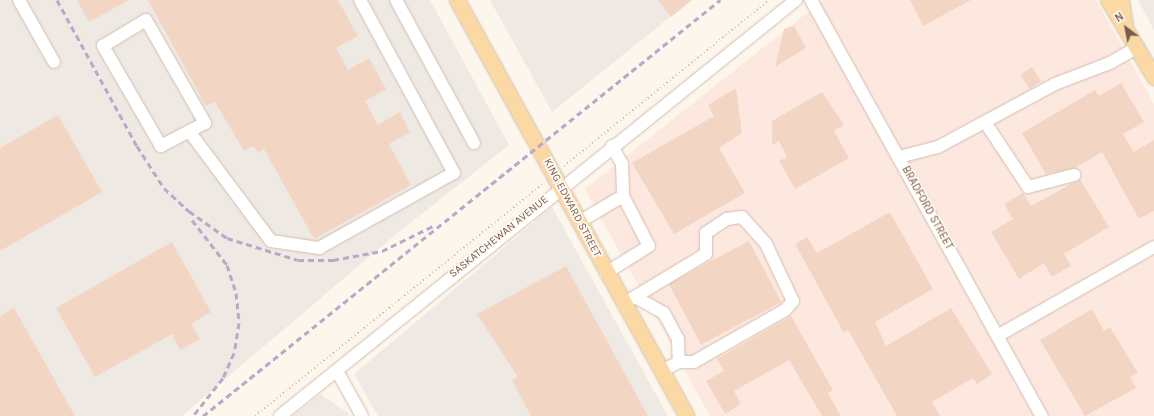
<!DOCTYPE html>
<html>
<head>
<meta charset="utf-8">
<style>
  body { margin:0 }
  #map { position:relative; width:1154px; height:416px; overflow:hidden; background:#fdf6ec; font-family:Karla,sans-serif }
  div>[style] { position:absolute }
  [style*='--x'] { left:calc(var(--x)*1px); top:calc(var(--y)*1px); width:calc(var(--w)*1px); rotate:calc(var(--a)*1deg) }
  .commercial>* { inset:0; background:#fde8e0 }
  .industrial>* { inset:0; background:#efe9e4 }
  .building>* { inset:0; background:#f3d5c3; transform-origin:0 0 }
  .path>* { height:2px; margin-top:-1px; transform-origin:0; background:repeating-linear-gradient(90deg,#d9b8a5 0 1px,transparent 0 4px) }
  .roads { filter:drop-shadow(0 0 1px #d1beb0) drop-shadow(0 0 1px #d1beb0) }
  .minor>* { height:12px; margin:-6px; padding:0 6px; transform-origin:6px; border-radius:6px; background:#fff }
  .major>* { height:15px; margin:-7.5px; padding:0 7.5px; transform-origin:7.5px; border-radius:7.5px; background:#fbd9a5 }
  .rail>* { height:3px; margin-top:-1.5px; transform-origin:0; background:repeating-linear-gradient(90deg,#b9a8c9 0 6px,transparent 0 10px) }
  span { translate:-50% -50%; white-space:nowrap; text-align:center; line-height:1.15; -webkit-text-stroke:3.5px #fffaf3; paint-order:stroke }
  .street-label { font-size:11px; color:#7a5c4d }
  .north { position:absolute; left:1106px; top:8px; width:40px; height:40px; -webkit-text-stroke:3px #fffaf3; paint-order:stroke; rotate:328deg; font-size:11px; font-weight:700; line-height:16px; text-align:center; color:#7a5c4d }
  .north::after { content:''; display:block; margin:auto; width:14px; height:18px; background:#7a5c4d; clip-path:polygon(50% 0,100% 100%,50% 72%,0 100%) }
</style>
</head>
<body>
<div id="map">
  <div class="commercial">
    <div style="clip-path:polygon(823px 0,1096px 0,1154px 104px,1154px 416px,710px 416px,585px 189px)"></div>
  </div>
  <div class="industrial">
    <div style="clip-path:polygon(0 0,430px 0,509px 145px,395px 235px,182px 416px,0 416px)"></div>
    <div style="clip-path:polygon(490px 0,691px 0,552px 112px)"></div>
    <div style="clip-path:polygon(1138px 0,1154px 0,1154px 30px)"></div>
    <div style="clip-path:polygon(552px 207px,668px 416px,378px 416px,354px 374px)"></div>
    <div style="clip-path:polygon(320px 394px,347px 412px,349px 416px,293px 416px)"></div>
  </div>
  <div class="building">
    <div style="clip-path:polygon(77px 0,129px 0,89px 22px)"></div>
    <div style="clip-path:polygon(148px 0,338px 0,358px 36px,336px 48px,348px 70px,369px 58px,386px 89px,365px 101px,378px 125px,400px 112px,410px 132px,389px 144px,411px 185px,314px 239px,264px 149px,258px 153px,254px 146px,244px 151px,215px 102px,206px 106px)"></div>
    <div style="clip-path:polygon(658px 0,692px 0,671px 17px)"></div>
    <div style="clip-path:polygon(910px 0,971px 0,923px 26px)"></div>
    <div style="clip-path:polygon(794px 26px,806px 48px,775px 67px,784px 29px)"></div>
    <div style="left:1032px;top:67px;width:17px;height:14px;rotate:57deg"></div>
    <div style="clip-path:polygon(1121px 83px,1144px 122px,1123px 134px,1134px 152px,1154px 140px,1154px 211px,1139px 219px,1102px 152px,1075px 168px,1046px 174px,1022px 133px,1095px 90px,1099px 96px)"></div>
    <div style="clip-path:polygon(736px 88px,742px 133px,719px 148px,745px 193px,674px 234px,632px 163px,714px 116px,708px 105px)"></div>
    <div style="clip-path:polygon(822px 92px,844px 125px,834px 131px,849px 158px,795px 189px,779px 161px,787px 157px,779px 141px,772px 145px,772px 121px)"></div>
    <div style="clip-path:polygon(58px 115px,102px 192px,0 251px,0 148px)"></div>
    <div style="clip-path:polygon(1080px 179px,1109px 227px,1064px 254px,1071px 266px,1052px 277px,1044px 263px,1019px 279px,991px 232px,1013px 219px,1004px 204px,1023px 193px,1031px 206px)"></div>
    <div style="clip-path:polygon(890px 212px,933px 289px,875px 322px,886px 346px,951px 308px,992px 374px,977px 384px,973px 378px,932px 402px,940px 416px,897px 416px,848px 330px,844px 333px,795px 244px,807px 237px,817px 253px)"></div>
    <div style="left:749px;top:241px;width:69px;height:91px;rotate:62deg"></div>
    <div style="clip-path:polygon(172px 242px,211px 312px,191px 324px,200px 339px,180px 350px,172px 334px,95px 377px,56px 308px)"></div>
    <div style="clip-path:polygon(566px 266px,648px 416px,531px 416px,512px 380px,518px 377px,477px 314px)"></div>
    <div style="clip-path:polygon(14px 308px,75px 416px,0 416px,0 316px)"></div>
    <div style="clip-path:polygon(1092px 309px,1104px 331px,1110px 327px,1138px 373px,1130px 377px,1136px 388px,1085px 416px,1040px 340px)"></div>
    <div style="clip-path:polygon(791px 316px,833px 390px,828px 393px,841px 416px,822px 416px,789px 360px,734px 391px,741px 404px,725px 414px,706px 381px,724px 371px,717px 359px)"></div>
  </div>
  <div class="path">
    <div style="--x:564;--y:166;--w:264;--a:-39"></div>
    <div style="--x:255;--y:416;--w:371;--a:-38.9"></div>
  </div>
  <div class="roads">
    <div class="minor">
      <div style="--x:19;--y:0;--w:71;--a:60.6"></div>
      <div style="--x:396;--y:0;--w:163;--a:61.4"></div>
      <div style="--x:811;--y:0;--w:476;--a:61"></div>
      <div style="--x:146;--y:20;--w:119;--a:60.2"></div>
      <div style="--x:205;--y:123;--w:50;--a:152.4"></div>
      <div style="--x:161;--y:146;--w:116;--a:-120.1"></div>
      <div style="--x:103;--y:46;--w:50;--a:-31.2"></div>
      <div style="--x:985;--y:122;--w:78;--a:56.5"></div>
      <div style="--x:1028;--y:187;--w:48;--a:-14.6"></div>
      <div style="--x:189;--y:131;--w:137;--a:53.3"></div>
      <div style="--x:271;--y:241;--w:49;--a:8.3"></div>
      <div style="--x:319;--y:248;--w:154;--a:-29.1"></div>
      <div style="--x:454;--y:173;--w:197;--a:-118.5"></div>
      <div style="--x:612;--y:146;--w:21;--a:61"></div>
      <div style="--x:622;--y:164;--w:32;--a:88"></div>
      <div style="--x:899;--y:157;--w:40;--a:-14.4"></div>
      <div style="--x:938;--y:147;--w:133;--a:-28.3"></div>
      <div style="--x:1055;--y:84;--w:59;--a:-20.9"></div>
      <div style="--x:1110;--y:63;--w:32;--a:-30"></div>
      <div style="--x:579;--y:222;--w:51;--a:-30.6"></div>
      <div style="--x:623;--y:196;--w:56;--a:62.5"></div>
      <div style="--x:649;--y:246;--w:51;--a:147.9"></div>
      <div style="--x:635;--y:297;--w:33;--a:29"></div>
      <div style="--x:664;--y:313;--w:30;--a:62"></div>
      <div style="--x:678;--y:339;--w:23;--a:88"></div>
      <div style="--x:623;--y:304;--w:97;--a:-31.1"></div>
      <div style="--x:706;--y:254;--w:21;--a:-90"></div>
      <div style="--x:706;--y:233;--w:25;--a:-34"></div>
      <div style="--x:727;--y:219;--w:15;--a:-8"></div>
      <div style="--x:742;--y:217;--w:36;--a:48"></div>
      <div style="--x:766;--y:244;--w:63;--a:64.7"></div>
      <div style="--x:793;--y:301;--w:12;--a:132"></div>
      <div style="--x:785;--y:310;--w:105;--a:150.3"></div>
      <div style="--x:694;--y:362;--w:15;--a:180"></div>
      <div style="--x:679;--y:362;--w:20;--a:153"></div>
      <div style="--x:999;--y:335;--w:178;--a:-29.6"></div>
      <div style="--x:337;--y:371;--w:51;--a:60.9"></div>
      <div style="--x:280;--y:416;--w:663;--a:-38.88"></div>
    </div>
    <div class="major">
      <div style="--x:457;--y:0;--w:475;--a:61.1"></div>
      <div style="--x:1108;--y:0;--w:90;--a:59.1"></div>
      <div style="--x:1121;--y:0;--w:24;--a:81"></div>
    </div>
  </div>
  <div class="rail">
    <div style="--x:57;--y:0;--w:166;--a:61.3"></div>
    <div style="--x:137;--y:146;--w:50;--a:57.3"></div>
    <div style="--x:164;--y:188;--w:34;--a:43"></div>
    <div style="--x:189;--y:211;--w:47;--a:35.4"></div>
    <div style="--x:227;--y:238;--w:74;--a:17.2"></div>
    <div style="--x:298;--y:260;--w:35;--a:0"></div>
    <div style="--x:333;--y:260;--w:50;--a:-10.4"></div>
    <div style="--x:382;--y:251;--w:57;--a:-26.1"></div>
    <div style="--x:192;--y:220;--w:57;--a:52.1"></div>
    <div style="--x:227;--y:265;--w:29;--a:72"></div>
    <div style="--x:236;--y:293;--w:30;--a:84"></div>
    <div style="--x:239;--y:323;--w:30;--a:99"></div>
    <div style="--x:234;--y:353;--w:27;--a:114"></div>
    <div style="--x:223;--y:378;--w:48;--a:128.3"></div>
    <div style="--x:203;--y:416;--w:664;--a:-38.82"></div>
  </div>
  <div class="street-label">
    <span style="left:572px;top:208px;rotate:62deg">KING EDWARD STREET</span>
    <span style="left:927px;top:208px;rotate:61deg">BRADFORD STREET</span>
    <span style="left:499px;top:237px;rotate:-39deg">SASKATCHEWAN AVENUE</span>
  </div>
  <div class="north">N</div>
</div>
</body>
</html>
